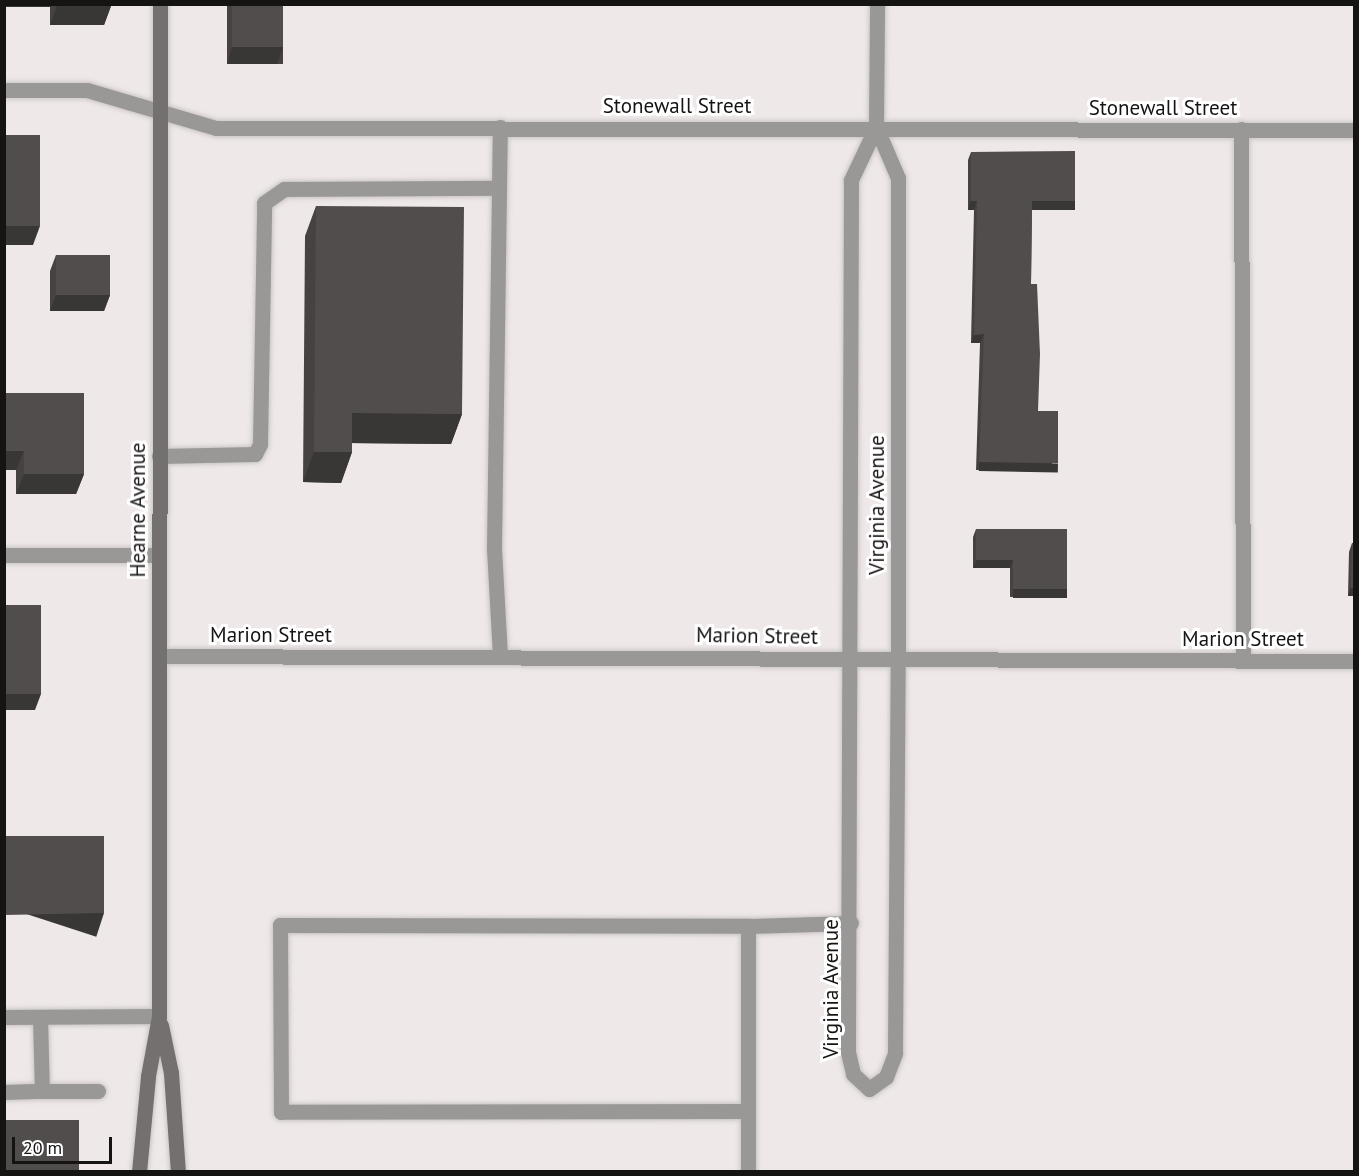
<!DOCTYPE html>
<html>
<head>
<meta charset="utf-8">
<style>
  body { margin:0 }
  #map { position:relative; width:1359px; height:1176px; overflow:hidden; background:#eee8e8; font-family:"PT Sans",sans-serif }
  div>[style] { position:absolute }
  [style*='--x'] { left:calc(var(--x)*1px); top:calc(var(--y)*1px); width:calc(var(--w)*1px); rotate:calc(var(--a)*1deg) }
  .roads { filter:drop-shadow(0 0 2px #cbc6c6) drop-shadow(0 0 2px #cbc6c6) }
  .service>* { height:15px; margin:-7.5px; padding:0 7.5px; transform-origin:7.5px; border-radius:7.5px; background:#9a9797 }
  .minor>* { height:15px; margin:-7.5px; padding:0 7.5px; transform-origin:7.5px; border-radius:7.5px; background:#9a9797 }
  .secondary>* { height:15px; margin:-7.5px; padding:0 7.5px; transform-origin:7.5px; border-radius:7.5px; background:#747070 }
  .wall>* { inset:0; background:#474242; transform-origin:0 0 }
  .shaded-wall>* { inset:0; background:#393636; transform-origin:0 0 }
  .building>* { inset:0; background:#524d4d; transform-origin:0 0 }
  span { translate:-50% -50%; white-space:nowrap; text-align:center; line-height:1.15; -webkit-text-stroke:6px #fff; paint-order:stroke }
  .street-label { font-size:21px; color:#161313 }
  .frame { position:absolute; inset:0; border:6px solid #161313; pointer-events:none }
  .scale { position:absolute; left:12px; top:1137px; width:100px; height:27px; box-sizing:border-box; border:3px solid #161313; border-top:0; padding-left:8px; font-size:18px; line-height:21px; white-space:nowrap; color:#161313; -webkit-text-stroke:4px #fff; paint-order:stroke }
</style>
</head>
<body>
<div id="map">
  <div class="roads">
    <div class="service">
      <div style="--x:1241;--y:129;--w:531;--a:89.78"></div>
      <div style="--x:159;--y:456;--w:96;--a:-1.2"></div>
      <div style="--x:255;--y:454;--w:11;--a:-63"></div>
      <div style="--x:260;--y:444;--w:241;--a:-89"></div>
      <div style="--x:264;--y:203;--w:24;--a:-35"></div>
      <div style="--x:284;--y:189;--w:215;--a:-0.3"></div>
      <div style="--x:500;--y:656;--w:108;--a:-93.2"></div>
      <div style="--x:494;--y:548;--w:421;--a:-89.2"></div>
      <div style="--x:748;--y:926;--w:103;--a:-1.7"></div>
      <div style="--x:40;--y:1017;--w:74;--a:88.5"></div>
      <div style="--x:42;--y:1091;--w:56;--a:0"></div>
      <div style="--x:4;--y:1092;--w:38;--a:-2"></div>
      <div style="--x:748;--y:1111;--w:467;--a:179.9"></div>
      <div style="--x:281;--y:1112;--w:187;--a:-90.3"></div>
      <div style="--x:280;--y:925;--w:468;--a:0.1"></div>
      <div style="--x:748;--y:926;--w:246;--a:90"></div>
    </div>
    <div class="minor">
      <div style="--x:4;--y:90;--w:83;--a:0"></div>
      <div style="--x:87;--y:90;--w:134;--a:16.4"></div>
      <div style="--x:216;--y:128;--w:1138;--a:0.1"></div>
      <div style="--x:876;--y:127;--w:59;--a:115.3"></div>
      <div style="--x:851;--y:180;--w:872;--a:90.2"></div>
      <div style="--x:848;--y:1052;--w:23;--a:77"></div>
      <div style="--x:853;--y:1074;--w:22;--a:43"></div>
      <div style="--x:869;--y:1089;--w:21;--a:-35"></div>
      <div style="--x:886;--y:1077;--w:26;--a:-69"></div>
      <div style="--x:895;--y:1053;--w:395;--a:-89.6"></div>
      <div style="--x:898;--y:658;--w:480;--a:-90"></div>
      <div style="--x:898;--y:178;--w:56;--a:-113.3"></div>
      <div style="--x:876;--y:127;--w:123;--a:-89.5"></div>
      <div style="--x:4;--y:555;--w:155;--a:0"></div>
      <div style="--x:159;--y:656;--w:1195;--a:0.24"></div>
      <div style="--x:4;--y:1017;--w:155;--a:-0.4"></div>
    </div>
    <div class="secondary">
      <div style="--x:161;--y:1025;--w:49;--a:78.2"></div>
      <div style="--x:171;--y:1073;--w:99;--a:86"></div>
      <div style="--x:139;--y:1172;--w:96;--a:-84.6"></div>
      <div style="--x:148;--y:1076;--w:61;--a:-79.6"></div>
      <div style="--x:159;--y:1016;--w:1012;--a:-89.94"></div>
    </div>
  </div>
  <div class="wall">
    <div style="clip-path:polygon(4px 4px,111px 4px,111px 6px,104px 25px,50px 25px,50px 7px)"></div>
    <div style="left:227px;top:4px;width:56px;height:60px"></div>
    <div style="clip-path:polygon(971px 152px,1075px 201px,1072px 210px,1032px 210px,1031px 284px,1038px 411px,1054px 471px,976px 470px,980px 343px,971px 343px,974px 210px,968px 210px,968px 160px)"></div>
    <div style="clip-path:polygon(316px 206px,462px 414px,451px 444px,352px 443px,352px 452px,341px 483px,303px 482px,305px 236px)"></div>
    <div style="clip-path:polygon(56px 255px,110px 295px,104px 311px,50px 311px,50px 271px)"></div>
    <div style="clip-path:polygon(4px 393px,84px 474px,76px 494px,16px 494px,16px 470px,4px 470px)"></div>
    <div style="clip-path:polygon(976px 529px,1067px 589px,1064px 597px,1010px 597px,1010px 568px,973px 568px,973px 537px)"></div>
    <div style="clip-path:polygon(1352px 543px,1354px 543px,1354px 596px,1348px 596px,1349px 552px)"></div>
  </div>
  <div class="shaded-wall">
    <div style="left:4px;top:4px;width:47px;height:3px"></div>
    <div style="clip-path:polygon(57px 6px,111px 6px,104px 25px,50px 25px)"></div>
    <div style="clip-path:polygon(232px 47px,283px 47px,277px 64px,227px 64px)"></div>
    <div style="clip-path:polygon(971px 201px,977px 201px,974px 210px,968px 210px)"></div>
    <div style="left:1032px;top:201px;width:43px;height:9px"></div>
    <div style="clip-path:polygon(4px 226px,40px 226px,33px 245px,4px 245px)"></div>
    <div style="clip-path:polygon(56px 295px,110px 295px,104px 311px,50px 311px)"></div>
    <div style="clip-path:polygon(984px 334px,980px 343px,971px 343px,974px 335px)"></div>
    <div style="clip-path:polygon(352px 413px,462px 414px,451px 444px,341px 443px)"></div>
    <div style="clip-path:polygon(4px 451px,24px 451px,16px 470px,4px 470px)"></div>
    <div style="clip-path:polygon(314px 452px,352px 452px,341px 483px,303px 482px)"></div>
    <div style="left:979px;top:462px;width:79px;height:9px;rotate:1deg"></div>
    <div style="clip-path:polygon(24px 474px,84px 474px,76px 494px,16px 494px)"></div>
    <div style="clip-path:polygon(976px 560px,1013px 560px,1010px 568px,973px 568px)"></div>
    <div style="clip-path:polygon(1351px 588px,1354px 588px,1354px 596px,1348px 596px)"></div>
    <div style="left:1013px;top:589px;width:54px;height:9px"></div>
    <div style="clip-path:polygon(4px 694px,41px 694px,35px 710px,4px 710px)"></div>
    <div style="left:104px;top:913px;width:25px;height:100px;rotate:108deg"></div>
  </div>
  <div class="building">
    <div style="left:57px;top:4px;width:54px;height:2px"></div>
    <div style="left:232px;top:4px;width:51px;height:43px"></div>
    <div style="left:4px;top:135px;width:36px;height:91px"></div>
    <div style="clip-path:polygon(1075px 151px,1075px 201px,1032px 201px,1031px 284px,1037px 284px,1040px 354px,1038px 411px,1058px 411px,1058px 463px,979px 462px,984px 334px,974px 335px,977px 201px,971px 201px,971px 152px)"></div>
    <div style="clip-path:polygon(316px 206px,464px 207px,462px 414px,352px 413px,352px 452px,314px 452px)"></div>
    <div style="left:56px;top:255px;width:54px;height:40px"></div>
    <div style="clip-path:polygon(4px 393px,84px 393px,84px 474px,24px 474px,24px 451px,4px 451px)"></div>
    <div style="clip-path:polygon(976px 529px,1067px 529px,1067px 589px,1013px 589px,1013px 560px,976px 560px)"></div>
    <div style="clip-path:polygon(1352px 543px,1354px 543px,1354px 588px,1351px 588px)"></div>
    <div style="left:4px;top:605px;width:37px;height:89px"></div>
    <div style="clip-path:polygon(4px 814px,5px 836px,104px 836px,104px 913px,4px 915px)"></div>
    <div style="left:4px;top:1120px;width:75px;height:52px"></div>
  </div>
  <div class="street-label">
    <span style="left:677px;top:106px">Stonewall Street</span>
    <span style="left:1163px;top:108px">Stonewall Street</span>
    <span style="left:877px;top:505px;rotate:-90deg">Virginia Avenue</span>
    <span style="left:138px;top:510px;rotate:-90deg">Hearne Avenue</span>
    <span style="left:271px;top:635px">Marion Street</span>
    <span style="left:757px;top:636px;rotate:1deg">Marion Street</span>
    <span style="left:1243px;top:639px">Marion Street</span>
    <span style="left:831px;top:989px;rotate:-90deg">Virginia Avenue</span>
  </div>
  <div class="frame"></div>
  <div class="scale">20 m</div>
</div>
</body>
</html>
